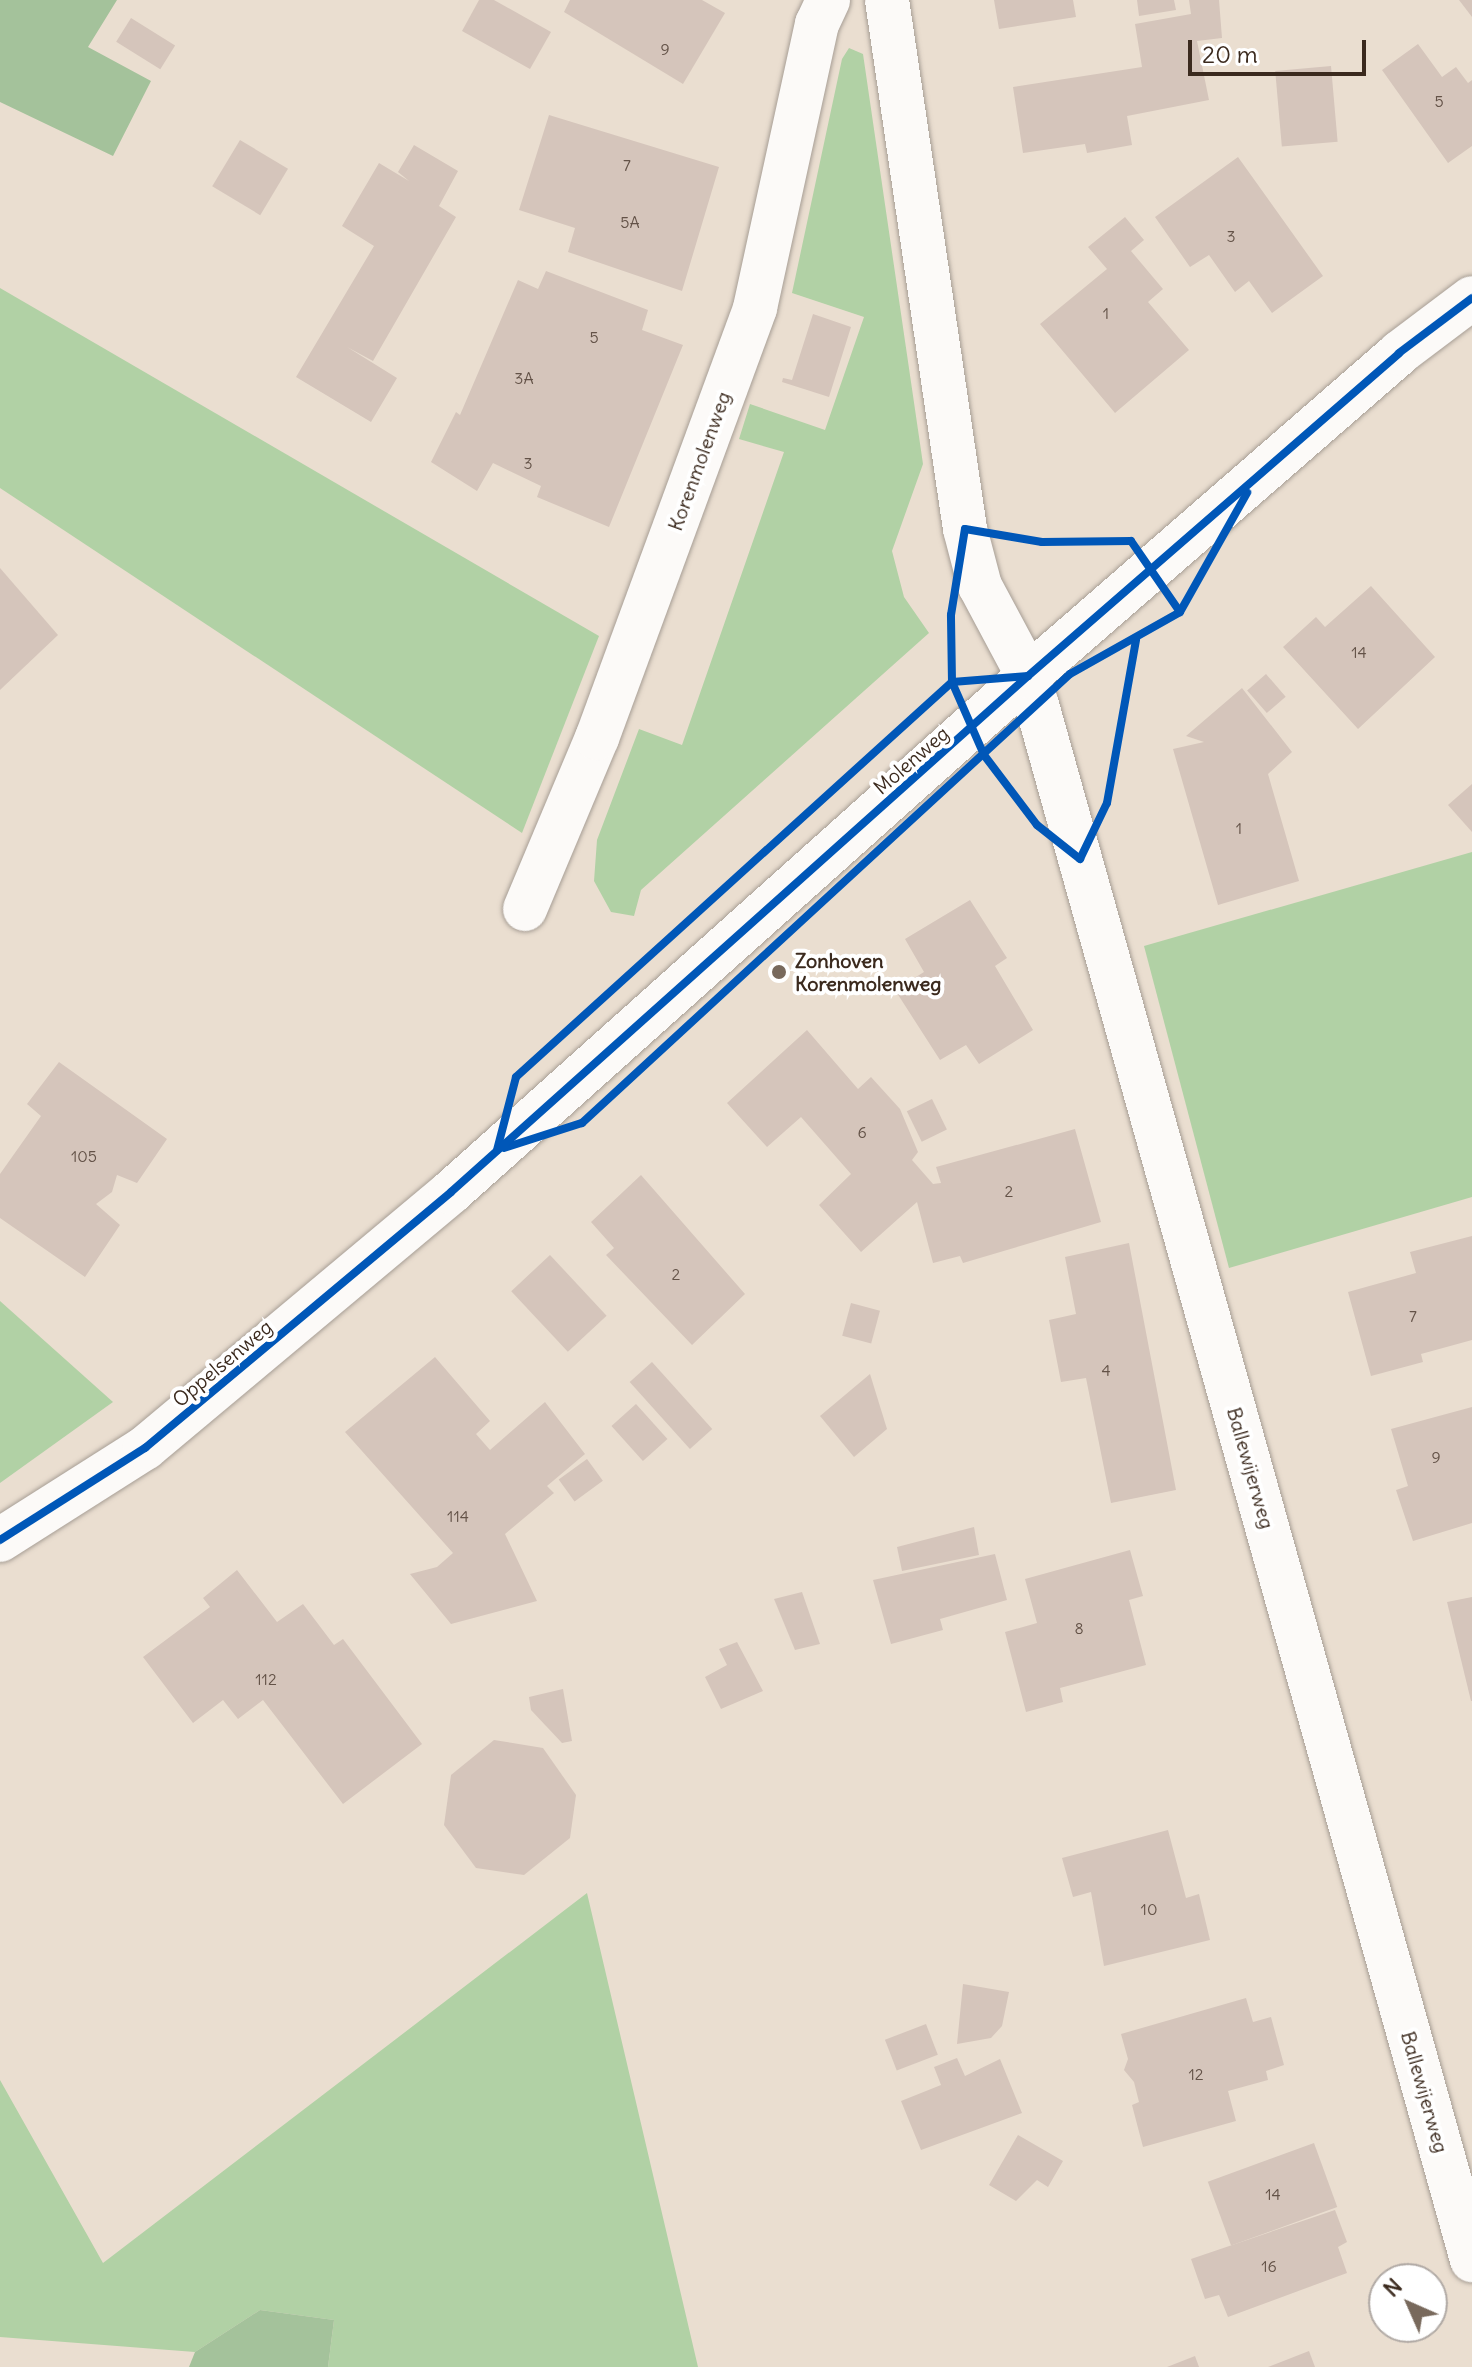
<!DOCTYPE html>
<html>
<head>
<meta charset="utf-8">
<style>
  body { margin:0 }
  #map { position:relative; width:1472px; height:2367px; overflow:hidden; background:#eaded0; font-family:Delius,sans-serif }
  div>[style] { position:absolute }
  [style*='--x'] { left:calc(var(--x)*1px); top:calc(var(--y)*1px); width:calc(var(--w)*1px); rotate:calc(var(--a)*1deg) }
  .green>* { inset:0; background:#b1d1a5 }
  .forest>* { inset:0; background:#a4c29b }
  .building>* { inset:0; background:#d5c5bb; transform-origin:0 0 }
  .roads { filter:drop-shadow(0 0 2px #a79e95) drop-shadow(0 0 2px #a79e95) }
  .minor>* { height:44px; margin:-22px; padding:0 22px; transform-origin:22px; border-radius:22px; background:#fcfaf8 }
  .cycleway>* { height:8px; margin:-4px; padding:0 4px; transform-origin:4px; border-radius:4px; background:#0057b8 }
  .dots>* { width:22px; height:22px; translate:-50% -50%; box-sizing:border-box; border:4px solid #fff; border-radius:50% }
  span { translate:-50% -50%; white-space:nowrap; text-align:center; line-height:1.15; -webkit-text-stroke:8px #fff; paint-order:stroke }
  .number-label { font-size:16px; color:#635247 }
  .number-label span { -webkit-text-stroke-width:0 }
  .street-label { font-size:20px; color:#3b2a1e }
  .poi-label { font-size:20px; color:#3b2a1e; font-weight:700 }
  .left { translate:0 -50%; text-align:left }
  .north { position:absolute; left:1368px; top:2263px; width:80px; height:80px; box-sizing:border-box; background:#fff; border:2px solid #b1aaa5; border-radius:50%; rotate:315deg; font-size:22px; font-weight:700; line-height:32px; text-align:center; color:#3b2a1e }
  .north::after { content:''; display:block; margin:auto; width:28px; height:36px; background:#78695c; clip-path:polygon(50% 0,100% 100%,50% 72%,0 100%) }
  .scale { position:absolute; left:1188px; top:40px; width:178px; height:36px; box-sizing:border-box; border:4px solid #3b2a1e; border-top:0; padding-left:10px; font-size:24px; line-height:28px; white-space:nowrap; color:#3b2a1e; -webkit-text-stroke:6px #fff; paint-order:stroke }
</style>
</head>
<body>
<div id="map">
  <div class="green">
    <div style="clip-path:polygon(849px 48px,863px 54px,923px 464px,892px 551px,904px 597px,929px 633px,641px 890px,634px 916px,611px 912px,594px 881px,597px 840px,639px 729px,682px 745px,784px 452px,739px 439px,750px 404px,825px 430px,864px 317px,792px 293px,842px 59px)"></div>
    <div style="clip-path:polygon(0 288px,599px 636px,522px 833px,0 488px)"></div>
    <div style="clip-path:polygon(1472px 852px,1472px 1197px,1229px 1268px,1144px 946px)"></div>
    <div style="clip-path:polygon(0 1301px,113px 1402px,0 1483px)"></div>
    <div style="clip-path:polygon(587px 1893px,698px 2367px,328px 2367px,334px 2320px,260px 2310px,195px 2352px,0 2337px,0 2080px,103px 2263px)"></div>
  </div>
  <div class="forest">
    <div style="clip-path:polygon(0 0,117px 0,88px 47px,151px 81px,113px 156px,0 102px)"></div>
    <div style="clip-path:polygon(260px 2310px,334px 2320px,328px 2367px,189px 2367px,195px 2352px)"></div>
  </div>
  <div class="building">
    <div style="clip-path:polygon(479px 0,494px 0,551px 32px,530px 69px,462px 31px)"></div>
    <div style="clip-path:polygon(570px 0,702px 0,725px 13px,683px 84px,564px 12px)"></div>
    <div style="clip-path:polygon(994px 0,1073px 0,1076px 17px,999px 29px)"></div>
    <div style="clip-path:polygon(1137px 0,1174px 0,1176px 10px,1139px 16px)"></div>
    <div style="clip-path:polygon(1189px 0,1219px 0,1222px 38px,1197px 41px,1209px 100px,1127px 116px,1132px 145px,1087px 153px,1085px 144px,1023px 153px,1013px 87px,1142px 67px,1135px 24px,1191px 14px)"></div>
    <div style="clip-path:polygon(1459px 0,1472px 0,1472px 17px)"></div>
    <div style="left:131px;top:18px;width:52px;height:28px;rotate:32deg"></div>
    <div style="clip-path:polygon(1418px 44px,1442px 77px,1456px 67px,1468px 83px,1472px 80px,1472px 146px,1448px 163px,1382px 70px)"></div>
    <div style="left:1331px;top:66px;width:76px;height:56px;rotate:85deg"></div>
    <div style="clip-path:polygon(549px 115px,719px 167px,682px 291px,568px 252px,575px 228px,519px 210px)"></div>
    <div style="left:240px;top:140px;width:56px;height:54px;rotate:31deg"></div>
    <div style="clip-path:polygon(414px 145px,458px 171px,439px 206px,456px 217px,373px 361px,347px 347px,397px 378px,371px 422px,296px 377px,374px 246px,342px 226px,379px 163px,409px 181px,398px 172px)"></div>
    <div style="clip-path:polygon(1238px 157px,1323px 276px,1272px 313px,1249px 281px,1235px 292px,1209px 255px,1190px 267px,1155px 217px)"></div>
    <div style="clip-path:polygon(1125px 217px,1144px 240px,1131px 251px,1163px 289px,1148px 302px,1189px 350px,1115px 413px,1040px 324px,1107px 269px,1088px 247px)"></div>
    <div style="clip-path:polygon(546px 271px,648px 310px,642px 330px,683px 345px,609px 527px,537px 497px,541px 486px,493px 463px,477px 491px,431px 462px,456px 412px,460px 415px,518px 280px,538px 289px)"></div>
    <div style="clip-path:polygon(813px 314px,851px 327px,829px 397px,782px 382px,783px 378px,792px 380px)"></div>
    <div style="clip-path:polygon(0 568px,58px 635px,0 690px)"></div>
    <div style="clip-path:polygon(1371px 586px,1435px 657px,1358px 729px,1283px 647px,1316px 617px,1325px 627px)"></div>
    <div style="left:1266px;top:674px;width:30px;height:25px;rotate:49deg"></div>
    <div style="clip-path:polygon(1242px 688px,1292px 752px,1268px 774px,1299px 881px,1218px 905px,1173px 749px,1204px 742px,1186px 736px)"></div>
    <div style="clip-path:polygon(1472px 784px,1472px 832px,1448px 805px)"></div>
    <div style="clip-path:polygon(970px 900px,1007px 958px,995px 966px,1033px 1030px,979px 1064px,966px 1045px,940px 1060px,895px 990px,924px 972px,905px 939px)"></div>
    <div style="clip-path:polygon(807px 1030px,858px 1089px,871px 1077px,900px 1109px,918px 1152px,912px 1160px,933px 1184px,941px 1183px,936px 1167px,1075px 1129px,1101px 1222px,963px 1263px,960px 1256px,933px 1263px,917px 1202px,861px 1252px,819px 1205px,851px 1174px,801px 1117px,767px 1147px,727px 1103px)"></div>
    <div style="clip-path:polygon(59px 1062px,167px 1139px,137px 1183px,117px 1175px,112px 1192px,96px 1204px,120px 1225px,85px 1277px,0 1218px,0 1174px,41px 1116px,27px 1104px)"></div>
    <div style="left:932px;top:1099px;width:34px;height:28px;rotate:64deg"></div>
    <div style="clip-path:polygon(641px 1175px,745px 1294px,692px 1345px,606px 1255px,614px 1248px,591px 1222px)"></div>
    <div style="clip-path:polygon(1472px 1236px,1472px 1340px,1421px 1354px,1423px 1362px,1371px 1376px,1348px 1292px,1416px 1273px,1410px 1252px)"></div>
    <div style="clip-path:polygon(1129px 1243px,1176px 1490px,1111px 1503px,1086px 1378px,1061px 1382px,1049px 1320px,1076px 1314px,1065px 1257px)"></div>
    <div style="left:550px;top:1255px;width:83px;height:53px;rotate:47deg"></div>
    <div style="left:851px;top:1303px;width:30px;height:34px;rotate:15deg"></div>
    <div style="clip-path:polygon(435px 1357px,490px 1421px,476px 1434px,490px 1450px,545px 1402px,585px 1454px,547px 1486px,554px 1493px,505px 1534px,537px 1601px,451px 1624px,410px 1574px,437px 1567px,453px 1553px,345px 1432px)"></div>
    <div style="left:652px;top:1362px;width:90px;height:30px;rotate:48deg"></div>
    <div style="clip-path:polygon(870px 1374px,887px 1429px,854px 1457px,820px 1416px)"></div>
    <div style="left:636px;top:1404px;width:47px;height:33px;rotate:48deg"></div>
    <div style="clip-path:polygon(1472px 1407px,1472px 1523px,1413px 1541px,1396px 1490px,1408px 1486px,1391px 1429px)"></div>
    <div style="left:587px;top:1459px;width:27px;height:35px;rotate:54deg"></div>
    <div style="clip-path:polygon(974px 1527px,979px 1555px,902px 1571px,897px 1547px)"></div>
    <div style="clip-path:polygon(1130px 1550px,1143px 1596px,1129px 1600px,1146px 1665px,1060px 1688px,1063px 1702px,1026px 1712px,1005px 1632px,1037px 1623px,1025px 1579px)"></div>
    <div style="clip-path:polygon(995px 1554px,1007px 1600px,940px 1619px,943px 1630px,891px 1644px,873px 1580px)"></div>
    <div style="clip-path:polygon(237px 1570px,277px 1622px,303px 1604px,334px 1645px,343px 1639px,422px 1744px,343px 1804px,263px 1700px,238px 1719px,223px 1700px,193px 1723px,143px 1657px,210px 1607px,203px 1598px)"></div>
    <div style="clip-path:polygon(802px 1592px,820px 1644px,795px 1650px,774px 1599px)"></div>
    <div style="clip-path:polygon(1472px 1597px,1472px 1701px,1471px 1701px,1447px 1602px)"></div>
    <div style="clip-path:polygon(737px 1642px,763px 1691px,721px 1709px,705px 1677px,727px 1665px,719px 1649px)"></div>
    <div style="clip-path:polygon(563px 1689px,572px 1741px,562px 1743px,531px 1710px,529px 1697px)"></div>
    <div style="clip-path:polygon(494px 1740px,543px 1748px,576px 1795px,570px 1838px,524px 1875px,476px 1868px,444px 1825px,451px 1775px)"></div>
    <div style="clip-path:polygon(1168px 1830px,1186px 1898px,1199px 1894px,1210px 1940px,1104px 1966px,1091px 1892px,1073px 1897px,1062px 1858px)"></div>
    <div style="clip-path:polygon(963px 1984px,1009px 1992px,1002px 2026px,991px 2038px,957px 2044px)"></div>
    <div style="clip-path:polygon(1246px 1998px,1253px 2022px,1271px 2017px,1284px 2065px,1266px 2071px,1268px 2080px,1228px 2091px,1236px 2121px,1143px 2147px,1132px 2105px,1139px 2102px,1134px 2082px,1124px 2070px,1128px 2059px,1121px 2034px)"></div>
    <div style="left:926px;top:2024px;width:33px;height:44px;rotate:69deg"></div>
    <div style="clip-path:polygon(957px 2058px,965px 2076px,1000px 2059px,1022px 2113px,921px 2150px,901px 2101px,941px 2085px,934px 2067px)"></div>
    <div style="clip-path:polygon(1018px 2135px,1063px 2161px,1048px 2187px,1037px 2180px,1016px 2201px,989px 2185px)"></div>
    <div style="left:1314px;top:2143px;width:68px;height:113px;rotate:70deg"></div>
    <div style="clip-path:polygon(1335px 2210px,1347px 2242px,1338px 2247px,1347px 2273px,1228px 2317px,1219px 2295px,1205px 2299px,1191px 2259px)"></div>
    <div style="clip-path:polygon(1309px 2351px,1315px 2367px,1268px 2367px)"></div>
    <div style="clip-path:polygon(1195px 2356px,1199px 2367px,1167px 2367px)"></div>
  </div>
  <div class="roads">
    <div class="minor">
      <div style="--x:887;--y:0;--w:535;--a:81.61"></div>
      <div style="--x:965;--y:529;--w:59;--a:75.3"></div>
      <div style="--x:980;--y:586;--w:102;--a:61.9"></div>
      <div style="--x:1028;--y:676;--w:30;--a:73"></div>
      <div style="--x:1037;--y:705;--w:1615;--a:74.37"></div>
      <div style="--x:525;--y:909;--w:186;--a:-67.2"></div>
      <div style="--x:597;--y:738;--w:458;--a:-69.8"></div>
      <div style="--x:755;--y:308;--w:291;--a:-77.7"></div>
      <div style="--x:817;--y:24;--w:26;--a:-65"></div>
      <div style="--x:0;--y:1540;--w:172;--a:-32.4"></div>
      <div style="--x:145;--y:1448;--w:399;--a:-39.9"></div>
      <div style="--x:451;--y:1192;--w:774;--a:-41.81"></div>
      <div style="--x:1028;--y:676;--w:492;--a:-41"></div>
      <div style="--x:1399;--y:353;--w:91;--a:-37"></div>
    </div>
  </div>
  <div class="cycleway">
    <div style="--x:1028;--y:676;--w:76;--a:175.5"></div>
    <div style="--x:952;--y:682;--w:80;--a:66.3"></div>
    <div style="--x:984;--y:755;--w:88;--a:52.9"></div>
    <div style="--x:1037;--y:825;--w:55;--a:38.3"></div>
    <div style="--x:1080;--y:859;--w:62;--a:-64.3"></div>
    <div style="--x:1107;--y:803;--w:166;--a:-79.9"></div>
    <div style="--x:504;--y:1148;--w:82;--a:-17.8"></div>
    <div style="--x:582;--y:1123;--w:663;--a:-42.62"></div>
    <div style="--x:1070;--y:674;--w:126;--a:-29.4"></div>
    <div style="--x:1180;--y:612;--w:137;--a:-60.6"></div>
    <div style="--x:497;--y:1150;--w:75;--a:-75.4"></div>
    <div style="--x:516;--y:1077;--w:588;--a:-42.18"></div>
    <div style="--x:952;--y:682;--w:67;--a:-90.9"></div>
    <div style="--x:951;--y:615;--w:87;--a:-80.8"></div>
    <div style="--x:965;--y:529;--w:78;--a:9.6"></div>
    <div style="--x:1042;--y:542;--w:89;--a:-0.6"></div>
    <div style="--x:1131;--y:541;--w:86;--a:55.4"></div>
    <div style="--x:0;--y:1540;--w:172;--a:-32.4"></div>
    <div style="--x:145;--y:1448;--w:399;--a:-39.9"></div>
    <div style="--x:451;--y:1192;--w:774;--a:-41.81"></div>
    <div style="--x:1028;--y:676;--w:492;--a:-41"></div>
    <div style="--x:1399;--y:353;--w:91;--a:-37"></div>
  </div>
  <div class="dots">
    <div style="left:779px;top:972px;background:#78695c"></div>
  </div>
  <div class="number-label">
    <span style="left:665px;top:49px">9</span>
    <span style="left:1439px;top:101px">5</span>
    <span style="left:627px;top:165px">7</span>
    <span style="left:630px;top:222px">5A</span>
    <span style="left:1231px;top:236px">3</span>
    <span style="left:1106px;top:313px">1</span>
    <span style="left:594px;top:337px">5</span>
    <span style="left:524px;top:378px">3A</span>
    <span style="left:528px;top:463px">3</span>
    <span style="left:1359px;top:652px">14</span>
    <span style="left:1239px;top:828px">1</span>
    <span style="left:862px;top:1132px">6</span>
    <span style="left:84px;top:1156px">105</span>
    <span style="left:1009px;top:1191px">2</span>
    <span style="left:676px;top:1274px">2</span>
    <span style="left:1413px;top:1316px">7</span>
    <span style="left:1106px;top:1370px">4</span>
    <span style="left:1436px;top:1457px">9</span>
    <span style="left:458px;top:1516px">114</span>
    <span style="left:1079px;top:1628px">8</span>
    <span style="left:266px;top:1679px">112</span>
    <span style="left:1149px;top:1909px">10</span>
    <span style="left:1196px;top:2074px">12</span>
    <span style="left:1273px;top:2194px">14</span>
    <span style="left:1269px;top:2266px">16</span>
  </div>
  <div class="street-label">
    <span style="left:699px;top:461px;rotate:-70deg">Korenmolenweg</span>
    <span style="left:911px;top:760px;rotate:-41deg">Molenweg</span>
    <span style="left:222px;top:1363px;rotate:-40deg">Oppelsenweg</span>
    <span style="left:1251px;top:1468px;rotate:74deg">Ballewijerweg</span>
    <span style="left:1425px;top:2092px;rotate:74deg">Ballewijerweg</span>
  </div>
  <div class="poi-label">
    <span class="left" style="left:795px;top:972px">Zonhoven<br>Korenmolenweg</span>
  </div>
  <div class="north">N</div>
  <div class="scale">20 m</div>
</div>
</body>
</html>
